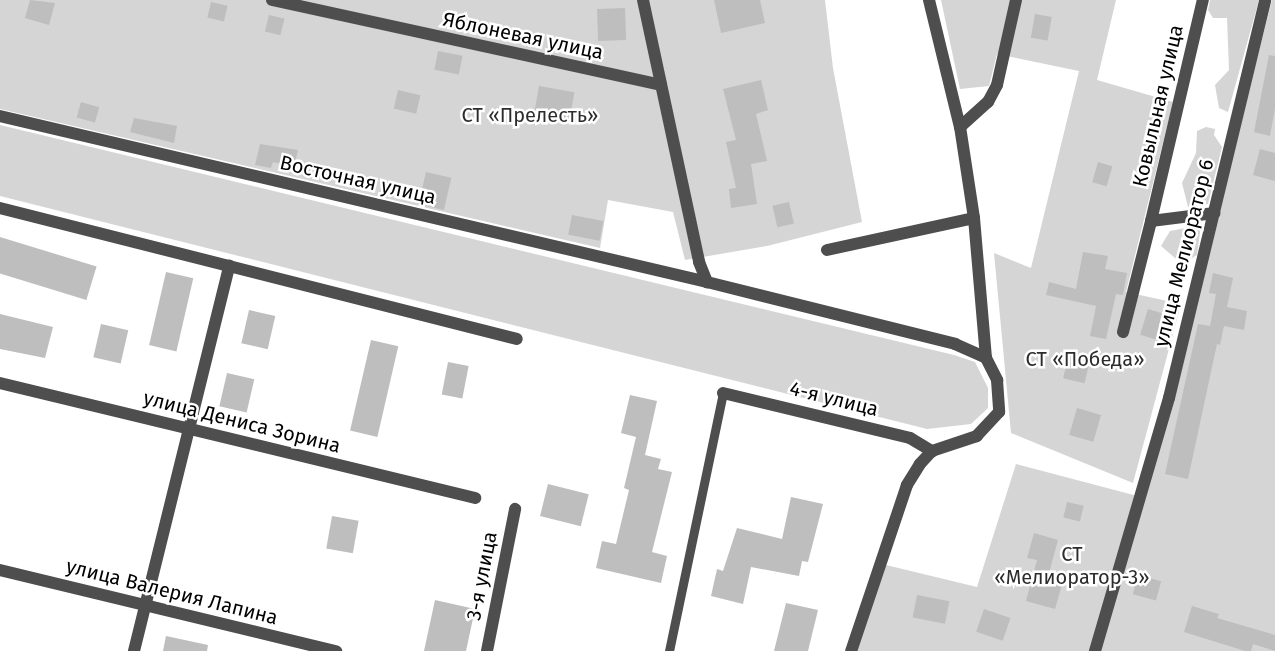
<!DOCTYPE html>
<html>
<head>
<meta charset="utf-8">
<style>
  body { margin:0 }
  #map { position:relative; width:1275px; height:651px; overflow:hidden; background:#fff; font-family:"Fira Sans",sans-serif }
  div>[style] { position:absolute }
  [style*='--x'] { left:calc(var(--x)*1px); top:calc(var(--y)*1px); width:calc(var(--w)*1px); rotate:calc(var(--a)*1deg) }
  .green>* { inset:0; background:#d5d5d5 }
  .building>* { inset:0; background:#bebebe; transform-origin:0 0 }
  .lane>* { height:9px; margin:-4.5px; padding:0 4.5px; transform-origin:4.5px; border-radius:4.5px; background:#4e4e4e }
  .street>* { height:12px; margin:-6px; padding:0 6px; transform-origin:6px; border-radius:6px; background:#4e4e4e }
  span { translate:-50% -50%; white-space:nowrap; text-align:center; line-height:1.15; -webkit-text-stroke:5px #fff; paint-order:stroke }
  .street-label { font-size:20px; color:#000 }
  .park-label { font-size:20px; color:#2c2c2c }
</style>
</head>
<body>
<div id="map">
  <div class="green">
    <div style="clip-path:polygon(0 0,825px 0,833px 68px,862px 222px,767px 246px,685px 260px,673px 212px,608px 200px,600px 248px,0 109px)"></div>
    <div style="clip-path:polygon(941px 0,1116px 0,1097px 80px,1173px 102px,1126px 292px,1181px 304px,1133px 483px,1011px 433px,994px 253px,1031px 268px,1079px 71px,997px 54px,989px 86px,960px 89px)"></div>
    <div style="clip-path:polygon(1210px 0,1259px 0,1228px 112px,1219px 108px,1215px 85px,1229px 70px,1227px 18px,1213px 18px,1208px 10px)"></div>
    <div style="clip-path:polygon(1272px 0,1275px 0,1275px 651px,856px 651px,886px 565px,977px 587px,1016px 464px,1145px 498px)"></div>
    <div style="clip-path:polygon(0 125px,954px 355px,975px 362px,988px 388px,988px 408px,971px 424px,927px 429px,0 196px)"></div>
    <div style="clip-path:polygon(1206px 127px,1215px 129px,1214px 135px,1222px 147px,1208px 204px,1188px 207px,1182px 183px,1196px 153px,1197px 131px)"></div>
    <div style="clip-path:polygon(1201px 225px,1197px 255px,1182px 264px,1161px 246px,1170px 231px)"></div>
  </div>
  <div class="building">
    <div style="clip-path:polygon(30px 0,55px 3px,49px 25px,25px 18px)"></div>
    <div style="clip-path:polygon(714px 0,760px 0,765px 23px,721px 33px)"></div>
    <div style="left:211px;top:2px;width:17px;height:16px;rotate:13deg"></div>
    <div style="left:625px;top:8px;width:32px;height:28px;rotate:88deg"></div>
    <div style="left:1035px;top:14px;width:17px;height:24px;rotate:10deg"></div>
    <div style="left:269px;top:15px;width:16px;height:17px;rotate:14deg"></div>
    <div style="left:438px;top:51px;width:25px;height:19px;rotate:11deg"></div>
    <div style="clip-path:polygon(1269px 55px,1275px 56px,1275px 108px,1270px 136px,1254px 132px)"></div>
    <div style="clip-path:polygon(761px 80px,768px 110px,756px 114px,767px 161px,751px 164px,757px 204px,731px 208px,729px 189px,736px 188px,726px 142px,736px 140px,723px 89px)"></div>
    <div style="left:539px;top:86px;width:36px;height:30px;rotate:10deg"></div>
    <div style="left:398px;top:90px;width:23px;height:19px;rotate:13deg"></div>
    <div style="left:81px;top:102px;width:19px;height:16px;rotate:16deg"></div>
    <div style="clip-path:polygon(134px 118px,177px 126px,174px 143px,130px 132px)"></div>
    <div style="clip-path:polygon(260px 144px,298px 150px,294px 167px,273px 162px,271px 168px,255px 165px)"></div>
    <div style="clip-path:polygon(1260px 149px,1275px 153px,1275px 181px,1253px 175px)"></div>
    <div style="left:1098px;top:162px;width:15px;height:21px;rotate:16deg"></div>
    <div style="left:426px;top:172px;width:26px;height:33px;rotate:13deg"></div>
    <div style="left:789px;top:202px;width:22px;height:17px;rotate:77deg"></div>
    <div style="left:572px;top:215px;width:32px;height:20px;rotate:11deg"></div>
    <div style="left:0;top:237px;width:101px;height:35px;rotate:17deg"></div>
    <div style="clip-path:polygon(1083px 252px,1108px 256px,1105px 269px,1127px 273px,1123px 295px,1116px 294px,1106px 339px,1090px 336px,1096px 306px,1046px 295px,1049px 282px,1076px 289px)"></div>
    <div style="left:166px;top:272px;width:28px;height:75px;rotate:13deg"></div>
    <div style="clip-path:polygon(1213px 273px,1233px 278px,1227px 307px,1247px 311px,1244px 330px,1224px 326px,1220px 345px,1217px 344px,1188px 479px,1165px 474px,1198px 324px,1210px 326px,1216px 294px,1209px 293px)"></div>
    <div style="left:1148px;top:309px;width:24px;height:27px;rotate:17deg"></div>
    <div style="left:249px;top:310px;width:27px;height:34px;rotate:13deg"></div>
    <div style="clip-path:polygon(0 314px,53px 327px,45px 358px,0 349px)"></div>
    <div style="left:101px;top:324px;width:28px;height:34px;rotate:13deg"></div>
    <div style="left:371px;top:340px;width:28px;height:93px;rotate:13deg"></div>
    <div style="left:1069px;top:353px;width:22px;height:26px;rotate:13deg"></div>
    <div style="left:448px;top:362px;width:21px;height:33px;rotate:11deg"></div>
    <div style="left:227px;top:373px;width:28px;height:34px;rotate:13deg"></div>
    <div style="clip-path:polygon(630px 395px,657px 401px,645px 455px,661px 459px,658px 469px,672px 472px,652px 552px,667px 556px,661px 583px,596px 568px,602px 541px,616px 544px,629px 490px,624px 488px,636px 437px,621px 433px)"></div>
    <div style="left:1077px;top:408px;width:25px;height:28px;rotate:16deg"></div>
    <div style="left:548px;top:484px;width:42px;height:33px;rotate:14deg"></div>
    <div style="clip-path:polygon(791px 497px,823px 504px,808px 562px,802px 561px,799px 576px,751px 567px,743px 604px,711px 596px,717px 569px,723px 571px,737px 528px,782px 539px)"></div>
    <div style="left:1067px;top:502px;width:17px;height:16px;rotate:13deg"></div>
    <div style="left:332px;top:516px;width:27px;height:33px;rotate:10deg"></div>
    <div style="clip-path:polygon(1034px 533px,1058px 540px,1049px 573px,1064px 578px,1055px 609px,1026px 601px,1037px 560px,1027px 558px)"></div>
    <div style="left:1138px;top:575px;width:24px;height:20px;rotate:15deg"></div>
    <div style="left:917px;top:595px;width:33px;height:23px;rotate:11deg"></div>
    <div style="clip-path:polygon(435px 600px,475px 609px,466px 651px,424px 651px)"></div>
    <div style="clip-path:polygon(786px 603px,818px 610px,808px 651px,774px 651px)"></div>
    <div style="clip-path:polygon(1192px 606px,1219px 614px,1217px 618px,1275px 635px,1275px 651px,1253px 644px,1251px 651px,1245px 651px,1184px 632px)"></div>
    <div style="left:984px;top:609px;width:28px;height:24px;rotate:19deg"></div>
    <div style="clip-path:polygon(166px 636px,208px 645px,207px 651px,163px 651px)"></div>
  </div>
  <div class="lane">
    <div style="--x:669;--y:651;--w:264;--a:-78.2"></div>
  </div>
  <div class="street">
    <div style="--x:272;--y:0;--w:398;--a:12.3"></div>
    <div style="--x:643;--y:0;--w:268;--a:77.9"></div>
    <div style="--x:699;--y:262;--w:22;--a:68"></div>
    <div style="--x:929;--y:0;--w:131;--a:76.3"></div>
    <div style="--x:0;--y:116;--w:726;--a:13.21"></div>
    <div style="--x:707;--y:282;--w:256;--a:14"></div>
    <div style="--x:955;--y:344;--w:34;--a:24"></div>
    <div style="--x:986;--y:358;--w:25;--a:63"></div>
    <div style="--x:997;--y:380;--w:32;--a:86"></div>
    <div style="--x:999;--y:412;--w:33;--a:133"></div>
    <div style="--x:977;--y:436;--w:47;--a:161.6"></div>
    <div style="--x:932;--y:451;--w:18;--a:133"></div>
    <div style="--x:920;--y:464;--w:25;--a:122"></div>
    <div style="--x:907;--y:485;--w:175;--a:108.6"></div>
    <div style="--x:0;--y:208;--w:533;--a:14.22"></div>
    <div style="--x:1151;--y:221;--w:227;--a:-76.8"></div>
    <div style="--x:827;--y:250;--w:150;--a:-12.3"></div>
    <div style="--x:1123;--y:332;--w:114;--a:-75.8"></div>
    <div style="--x:1151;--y:221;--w:64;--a:-7.2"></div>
    <div style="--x:986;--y:358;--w:141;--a:-94.9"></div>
    <div style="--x:974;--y:218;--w:92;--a:-98.7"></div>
    <div style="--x:960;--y:127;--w:38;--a:-42"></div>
    <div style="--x:988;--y:102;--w:19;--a:-62"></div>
    <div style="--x:997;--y:85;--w:87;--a:-77.4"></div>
    <div style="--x:0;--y:383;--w:489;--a:13.6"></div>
    <div style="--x:723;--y:393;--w:192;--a:13.5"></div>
    <div style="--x:910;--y:438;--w:26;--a:31"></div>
    <div style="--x:0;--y:570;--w:346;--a:13.6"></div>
    <div style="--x:134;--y:651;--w:397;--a:-76.1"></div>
    <div style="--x:487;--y:651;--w:145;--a:-78.8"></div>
    <div style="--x:1095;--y:651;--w:264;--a:-73.7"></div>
    <div style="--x:1169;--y:398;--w:409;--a:-76.4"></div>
  </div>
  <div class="street-label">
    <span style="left:523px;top:36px;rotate:12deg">Яблоневая улица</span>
    <span style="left:1158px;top:106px;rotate:-77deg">Ковыльная улица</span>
    <span style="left:358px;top:180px;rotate:13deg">Восточная улица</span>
    <span style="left:1184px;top:253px;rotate:-76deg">улица Мелиоратор 6</span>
    <span style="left:834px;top:399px;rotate:14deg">4-я улица</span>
    <span style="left:242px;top:422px;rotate:14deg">улица Дениса Зорина</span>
    <span style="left:482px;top:576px;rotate:-79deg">3-я улица</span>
    <span style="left:172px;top:592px;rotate:14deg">улица Валерия Лапина</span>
  </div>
  <div class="park-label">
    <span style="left:530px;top:115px">СТ «Прелесть»</span>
    <span style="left:1085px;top:359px">СТ «Победа»</span>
    <span style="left:1072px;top:566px">СТ<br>«Мелиоратор-3»</span>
  </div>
</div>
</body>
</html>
